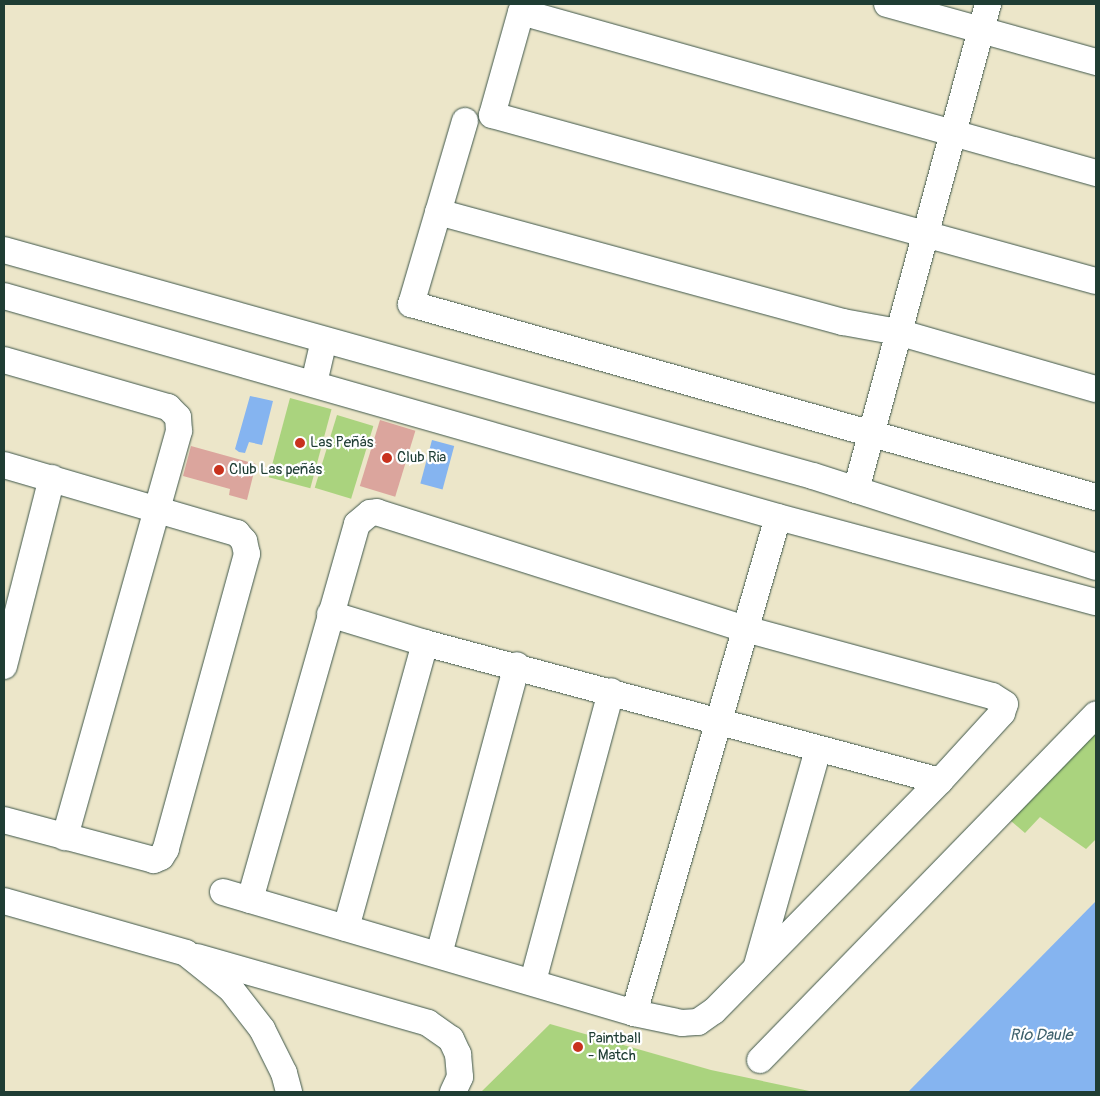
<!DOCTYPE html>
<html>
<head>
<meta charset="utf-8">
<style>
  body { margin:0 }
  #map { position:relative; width:1100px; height:1096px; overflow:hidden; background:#ece6c9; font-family:Pangolin,sans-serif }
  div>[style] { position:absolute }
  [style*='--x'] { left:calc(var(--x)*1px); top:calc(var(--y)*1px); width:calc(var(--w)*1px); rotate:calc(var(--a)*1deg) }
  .green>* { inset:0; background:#aad37e; transform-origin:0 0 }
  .water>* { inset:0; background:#85b4f0; transform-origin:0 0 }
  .building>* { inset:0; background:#dba59d; transform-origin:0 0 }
  .roads { filter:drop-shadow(0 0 1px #3e564a) drop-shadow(0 0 1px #3e564a) }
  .minor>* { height:26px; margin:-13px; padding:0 13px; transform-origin:13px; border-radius:13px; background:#fff }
  .dots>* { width:14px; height:14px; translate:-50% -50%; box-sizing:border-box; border:2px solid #fff; border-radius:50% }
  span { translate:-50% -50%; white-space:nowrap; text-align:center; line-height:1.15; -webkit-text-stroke:4.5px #fff; paint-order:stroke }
  .poi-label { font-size:15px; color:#1f3d34 }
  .left { translate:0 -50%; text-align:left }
  .water-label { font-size:16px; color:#3e616c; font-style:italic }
  .frame { position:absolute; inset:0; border:5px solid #1f3d34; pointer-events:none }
</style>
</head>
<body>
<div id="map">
  <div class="green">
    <div style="left:290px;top:398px;width:43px;height:82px;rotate:15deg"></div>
    <div style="left:337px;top:415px;width:38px;height:76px;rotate:17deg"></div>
    <div style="clip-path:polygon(1096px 726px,1096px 839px,1086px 849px,1040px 817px,1025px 833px,1004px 815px)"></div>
    <div style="clip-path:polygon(550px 1024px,711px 1070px,814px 1092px,481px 1092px)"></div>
  </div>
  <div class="water">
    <div style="clip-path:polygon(250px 396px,273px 401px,262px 445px,249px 442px,245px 453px,239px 452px,235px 449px)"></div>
    <div style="left:432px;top:440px;width:23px;height:45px;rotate:15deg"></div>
    <div style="clip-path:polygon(1096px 901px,1096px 1092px,908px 1092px)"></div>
  </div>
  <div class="building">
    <div style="left:380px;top:420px;width:37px;height:69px;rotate:17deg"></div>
    <div style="clip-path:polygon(191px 446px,256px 464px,247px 500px,229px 495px,230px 489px,183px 476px)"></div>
  </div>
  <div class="roads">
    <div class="minor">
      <div style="--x:887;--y:4;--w:217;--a:15.5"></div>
      <div style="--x:465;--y:121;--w:191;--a:106.4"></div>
      <div style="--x:411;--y:304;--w:712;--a:15.74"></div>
      <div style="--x:1096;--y:173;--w:597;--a:-164.36"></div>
      <div style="--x:521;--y:12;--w:107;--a:105.7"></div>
      <div style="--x:492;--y:115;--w:626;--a:15.37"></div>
      <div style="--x:438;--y:212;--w:420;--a:15.2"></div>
      <div style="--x:843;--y:322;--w:56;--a:10.3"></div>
      <div style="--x:898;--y:332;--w:206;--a:16.1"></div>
      <div style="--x:4;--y:250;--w:840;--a:15.61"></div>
      <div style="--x:813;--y:476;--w:297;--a:17.8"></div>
      <div style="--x:4;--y:296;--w:805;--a:15.94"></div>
      <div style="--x:778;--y:517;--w:329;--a:15"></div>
      <div style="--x:4;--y:360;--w:171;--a:16"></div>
      <div style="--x:168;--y:407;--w:14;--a:45"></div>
      <div style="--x:178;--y:417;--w:14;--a:86"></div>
      <div style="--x:179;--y:431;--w:422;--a:105.7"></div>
      <div style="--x:314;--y:383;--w:44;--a:-76.9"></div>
      <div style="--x:4;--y:465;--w:243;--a:16.3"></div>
      <div style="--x:237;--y:533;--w:11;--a:49"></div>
      <div style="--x:244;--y:541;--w:13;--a:77"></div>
      <div style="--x:247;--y:554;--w:306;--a:105.4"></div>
      <div style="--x:166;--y:849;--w:9;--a:122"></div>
      <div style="--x:161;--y:857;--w:8;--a:157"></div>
      <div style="--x:154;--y:860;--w:155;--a:-165.1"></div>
      <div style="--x:856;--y:490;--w:504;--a:-74.8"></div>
      <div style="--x:330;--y:614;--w:99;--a:17"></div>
      <div style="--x:425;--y:643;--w:533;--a:15"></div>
      <div style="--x:4;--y:666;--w:194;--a:-75.7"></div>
      <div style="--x:223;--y:892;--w:428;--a:16.4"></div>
      <div style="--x:634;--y:1013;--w:49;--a:11.8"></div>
      <div style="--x:682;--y:1023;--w:16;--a:-4"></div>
      <div style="--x:698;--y:1022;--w:19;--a:-35"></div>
      <div style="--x:714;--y:1011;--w:322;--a:-45.5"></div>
      <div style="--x:940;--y:781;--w:92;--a:-47.6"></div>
      <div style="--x:1002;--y:713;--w:9;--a:-72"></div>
      <div style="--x:1005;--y:704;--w:15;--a:-148"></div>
      <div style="--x:992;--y:696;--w:256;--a:-164.8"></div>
      <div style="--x:745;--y:629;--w:386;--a:-162.4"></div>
      <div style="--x:377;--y:512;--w:7;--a:172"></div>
      <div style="--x:370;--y:513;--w:17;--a:140"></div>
      <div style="--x:357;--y:524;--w:391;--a:105.9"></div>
      <div style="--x:4;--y:901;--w:189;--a:15.9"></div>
      <div style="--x:186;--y:953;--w:58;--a:38.7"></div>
      <div style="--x:231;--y:989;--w:51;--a:52.2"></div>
      <div style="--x:262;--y:1029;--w:49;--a:63.4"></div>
      <div style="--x:284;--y:1073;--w:20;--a:75"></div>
      <div style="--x:346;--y:928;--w:296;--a:-74.5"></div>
      <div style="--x:439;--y:954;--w:299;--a:-74.9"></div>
      <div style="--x:197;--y:957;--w:240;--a:15.9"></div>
      <div style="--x:428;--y:1023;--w:28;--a:35"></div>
      <div style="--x:451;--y:1039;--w:17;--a:65"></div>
      <div style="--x:458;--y:1054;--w:23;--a:85"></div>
      <div style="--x:460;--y:1077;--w:17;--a:115"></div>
      <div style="--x:757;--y:965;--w:224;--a:-74.2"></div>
      <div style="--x:533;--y:981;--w:300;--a:-74.9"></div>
      <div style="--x:634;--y:1013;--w:516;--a:-73.81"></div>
      <div style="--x:760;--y:1060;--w:482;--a:-45.8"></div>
    </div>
  </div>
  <div class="dots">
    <div style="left:300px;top:443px;background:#c8321e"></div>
    <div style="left:387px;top:458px;background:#c8321e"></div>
    <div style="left:219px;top:470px;background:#c8321e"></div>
    <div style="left:578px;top:1047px;background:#c8321e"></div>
  </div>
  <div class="poi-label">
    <span class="left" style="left:310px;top:443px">Las Peñás</span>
    <span class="left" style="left:397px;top:458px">Club Ria</span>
    <span class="left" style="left:229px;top:470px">Club Las peñás</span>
    <span class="left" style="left:588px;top:1047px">Paintball<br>- Match</span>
  </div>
  <div class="water-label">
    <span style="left:1041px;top:1035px">Río Daule</span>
  </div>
  <div class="frame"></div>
</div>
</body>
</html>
